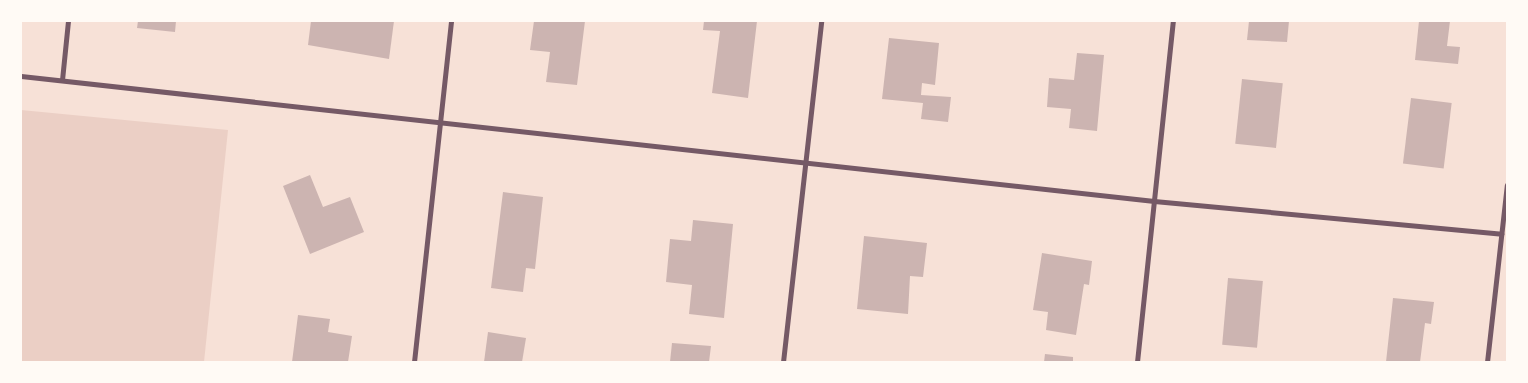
<!DOCTYPE html>
<html>
<head>
<meta charset="utf-8">
<style>
  body { margin:0 }
  #map { position:relative; width:1528px; height:383px; overflow:hidden; background:#f7e1d7; font-family:"IBM Plex Sans",sans-serif }
  div>[style] { position:absolute }
  [style*='--x'] { left:calc(var(--x)*1px); top:calc(var(--y)*1px); width:calc(var(--w)*1px); rotate:calc(var(--a)*1deg) }
  .green>* { inset:0; background:#ebcfc5 }
  .building>* { inset:0; background:#ccb4b1; transform-origin:0 0 }
  .minor>* { height:5px; margin:-2.5px; padding:0 2.5px; transform-origin:2.5px; border-radius:2.5px; background:#755966 }
  span { translate:-50% -50%; white-space:nowrap; text-align:center; line-height:1.15; -webkit-text-stroke:4px #fffaf5; paint-order:stroke }
  .frame { position:absolute; inset:0; border:22px solid #fffaf5; pointer-events:none }
</style>
</head>
<body>
<div id="map">
  <div class="green">
    <div style="clip-path:polygon(21px 110px,228px 130px,204px 362px,21px 362px)"></div>
  </div>
  <div class="building">
    <div style="clip-path:polygon(138px 21px,176px 21px,175px 32px,137px 28px)"></div>
    <div style="clip-path:polygon(311px 21px,394px 21px,389px 59px,308px 45px)"></div>
    <div style="clip-path:polygon(534px 21px,585px 21px,577px 85px,546px 82px,550px 52px,530px 50px)"></div>
    <div style="clip-path:polygon(704px 21px,757px 21px,748px 98px,712px 93px,720px 31px,703px 30px)"></div>
    <div style="clip-path:polygon(1249px 21px,1289px 21px,1287px 42px,1247px 40px)"></div>
    <div style="clip-path:polygon(1419px 21px,1450px 21px,1447px 46px,1460px 47px,1458px 64px,1415px 60px)"></div>
    <div style="clip-path:polygon(889px 38px,939px 43px,935px 85px,922px 83px,921px 95px,951px 97px,948px 122px,921px 119px,923px 103px,882px 99px)"></div>
    <div style="clip-path:polygon(1077px 53px,1104px 55px,1097px 131px,1069px 128px,1071px 109px,1047px 107px,1049px 78px,1074px 80px)"></div>
    <div style="left:1242px;top:79px;width:41px;height:65px;rotate:6deg"></div>
    <div style="left:1411px;top:98px;width:41px;height:66px;rotate:7deg"></div>
    <div style="clip-path:polygon(310px 175px,323px 207px,350px 197px,364px 232px,310px 254px,283px 186px)"></div>
    <div style="clip-path:polygon(503px 192px,543px 197px,535px 269px,526px 268px,523px 292px,491px 288px)"></div>
    <div style="clip-path:polygon(693px 220px,733px 224px,724px 318px,689px 314px,692px 285px,666px 282px,670px 239px,691px 241px)"></div>
    <div style="clip-path:polygon(864px 236px,927px 243px,923px 277px,910px 276px,908px 314px,857px 309px)"></div>
    <div style="clip-path:polygon(1042px 253px,1092px 261px,1089px 285px,1084px 284px,1076px 335px,1046px 330px,1048px 312px,1033px 310px)"></div>
    <div style="left:1228px;top:278px;width:35px;height:67px;rotate:5deg"></div>
    <div style="clip-path:polygon(1393px 298px,1434px 302px,1431px 324px,1425px 323px,1420px 362px,1386px 362px)"></div>
    <div style="clip-path:polygon(298px 315px,330px 319px,328px 332px,352px 336px,348px 362px,292px 362px)"></div>
    <div style="clip-path:polygon(488px 332px,526px 338px,522px 362px,484px 362px)"></div>
    <div style="clip-path:polygon(672px 343px,711px 346px,709px 362px,670px 362px)"></div>
    <div style="clip-path:polygon(1045px 354px,1073px 357px,1073px 362px,1044px 362px)"></div>
  </div>
  <div class="minor">
    <div style="--x:21;--y:76;--w:1140;--a:6.3"></div>
    <div style="--x:1154;--y:201;--w:349;--a:5.4"></div>
    <div style="--x:62;--y:80;--w:59;--a:-84.2"></div>
    <div style="--x:414;--y:362;--w:343;--a:-83.8"></div>
    <div style="--x:783;--y:362;--w:343;--a:-83.6"></div>
    <div style="--x:1137;--y:362;--w:343;--a:-84"></div>
    <div style="--x:1487;--y:362;--w:178;--a:-83.6"></div>
  </div>
  <div class="frame"></div>
</div>
</body>
</html>
